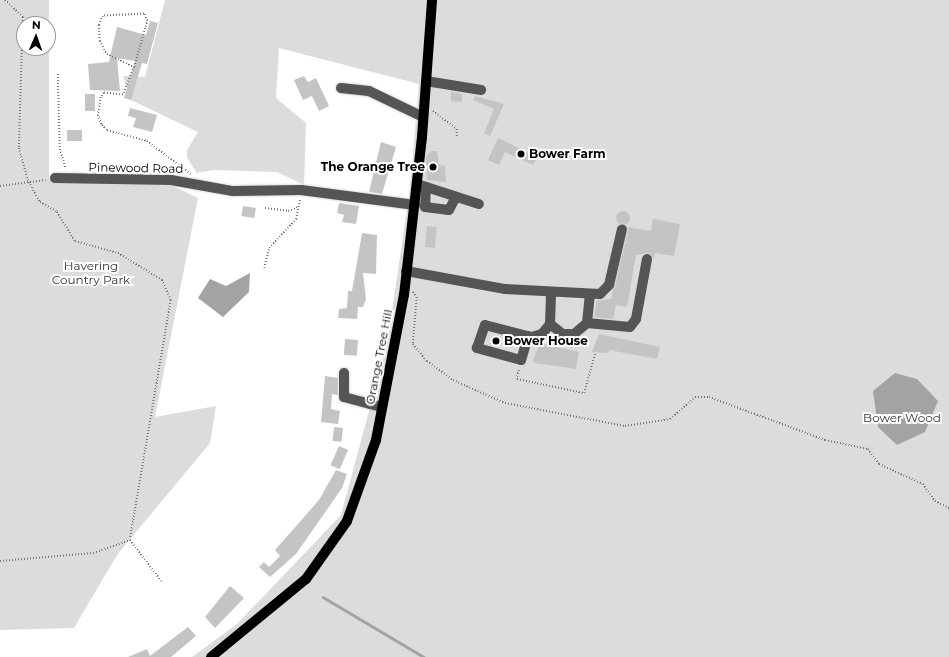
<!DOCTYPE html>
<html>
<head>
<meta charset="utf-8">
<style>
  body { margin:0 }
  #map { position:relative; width:949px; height:657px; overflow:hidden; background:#fff; font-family:Montserrat,sans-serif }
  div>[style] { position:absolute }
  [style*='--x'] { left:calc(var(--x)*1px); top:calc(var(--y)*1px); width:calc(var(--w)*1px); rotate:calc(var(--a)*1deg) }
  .green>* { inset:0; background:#dcdcdc }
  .water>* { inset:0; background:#a3a3a3 }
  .stream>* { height:2.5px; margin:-1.25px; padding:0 1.25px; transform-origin:1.25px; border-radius:1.25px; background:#a3a3a3 }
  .building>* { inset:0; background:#c4c4c4; transform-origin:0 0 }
  .round { border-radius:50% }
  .path>* { height:1.5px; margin-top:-0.75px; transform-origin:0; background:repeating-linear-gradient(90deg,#777 0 1px,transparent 0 3px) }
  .roads { filter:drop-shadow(0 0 1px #dbdbdb) drop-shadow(0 0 1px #dbdbdb) }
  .minor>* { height:10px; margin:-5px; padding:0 5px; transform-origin:5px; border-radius:5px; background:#555 }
  .major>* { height:10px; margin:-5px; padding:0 5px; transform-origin:5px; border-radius:5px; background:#000 }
  .dots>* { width:11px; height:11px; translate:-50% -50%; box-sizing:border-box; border:2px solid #fff; border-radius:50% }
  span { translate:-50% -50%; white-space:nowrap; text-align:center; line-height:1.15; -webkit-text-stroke:4px #fff; paint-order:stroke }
  .poi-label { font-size:12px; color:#000; font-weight:700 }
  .left { translate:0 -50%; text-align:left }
  .right { translate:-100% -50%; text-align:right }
  .street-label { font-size:12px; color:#000 }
  .park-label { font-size:12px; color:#333 }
  .north { position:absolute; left:16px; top:16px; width:40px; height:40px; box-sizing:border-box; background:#fff; border:1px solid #999; border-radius:50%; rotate:2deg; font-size:11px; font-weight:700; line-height:16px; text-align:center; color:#000 }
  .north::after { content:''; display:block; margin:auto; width:14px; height:18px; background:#000; clip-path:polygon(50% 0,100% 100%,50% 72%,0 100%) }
</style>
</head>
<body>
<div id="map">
  <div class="green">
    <div style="clip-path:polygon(evenodd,0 0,49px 0,49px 179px,173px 186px,198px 198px,155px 417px,216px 406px,210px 443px,117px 555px,74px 628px,0 630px,0 0,24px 24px,48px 24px,48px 48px,24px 48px,24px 24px)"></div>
    <div style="clip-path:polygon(165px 0,949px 0,949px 657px,192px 657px,237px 624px,341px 515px,387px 344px,410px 190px,419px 84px,279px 48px,276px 98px,306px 123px,304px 185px,277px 172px,213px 170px,197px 173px,187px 158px,187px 150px,198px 132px,131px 100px,123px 76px,145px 77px)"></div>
  </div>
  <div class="water">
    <div style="clip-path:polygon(250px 273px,249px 292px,223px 317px,198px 298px,210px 279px,226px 286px)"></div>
    <div style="clip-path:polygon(895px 373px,917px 379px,938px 401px,925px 432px,897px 445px,878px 427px,873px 391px)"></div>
  </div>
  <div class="stream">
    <div style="--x:323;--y:597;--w:117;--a:30.7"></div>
  </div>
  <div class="building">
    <div style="clip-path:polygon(150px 21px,158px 23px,147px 64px,142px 63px,131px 100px,124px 98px,135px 61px,117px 58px,120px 91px,90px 90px,88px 64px,109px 62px,117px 27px,146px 35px)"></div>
    <div style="clip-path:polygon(304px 76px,308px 82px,316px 78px,329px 106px,319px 111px,312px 96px,303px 100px,294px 80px)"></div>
    <div style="clip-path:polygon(451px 92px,462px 94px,462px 102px,451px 101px)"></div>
    <div style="left:85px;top:94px;width:10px;height:17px"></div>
    <div style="clip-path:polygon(475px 96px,504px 104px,490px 136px,484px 133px,494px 109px,473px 100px)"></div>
    <div style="clip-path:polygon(130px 108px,157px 115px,152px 132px,133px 127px,136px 118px,128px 116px)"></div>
    <div style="left:67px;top:130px;width:15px;height:11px"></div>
    <div style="clip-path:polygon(498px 138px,537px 157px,533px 165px,505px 152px,499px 165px,488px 160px)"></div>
    <div style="clip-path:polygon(381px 142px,396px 147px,382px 194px,369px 192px)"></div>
    <div style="clip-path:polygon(431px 151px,437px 151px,439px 165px,445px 166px,446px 182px,427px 180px,426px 156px)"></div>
    <div style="clip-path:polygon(339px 203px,359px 206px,356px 224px,342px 222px,344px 215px,337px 213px)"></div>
    <div style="left:243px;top:206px;width:13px;height:10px;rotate:9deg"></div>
    <div class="round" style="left:616px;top:211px;width:14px;height:14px"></div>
    <div style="clip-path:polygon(653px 219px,680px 224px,674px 256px,655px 253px,654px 259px,649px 253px,636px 255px,627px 307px,616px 305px,613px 319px,594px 317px,597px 300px,611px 299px,628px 227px,651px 231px)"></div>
    <div style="left:427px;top:226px;width:10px;height:21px;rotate:6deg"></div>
    <div style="clip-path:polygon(362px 233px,377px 235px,376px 274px,363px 273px,366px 299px,363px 307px,358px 307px,357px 319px,338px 318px,339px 309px,347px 308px,348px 291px,352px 291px)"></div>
    <div style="clip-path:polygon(599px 334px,660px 347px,657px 359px,609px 350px,609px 353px,592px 352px)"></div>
    <div style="left:345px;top:339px;width:13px;height:16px;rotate:4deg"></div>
    <div style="clip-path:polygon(540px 343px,579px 352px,576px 369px,535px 363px,533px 360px)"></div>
    <div style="clip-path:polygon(325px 376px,338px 378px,338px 395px,332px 394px,331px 409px,340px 411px,338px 424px,321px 422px)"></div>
    <div style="left:334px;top:427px;width:9px;height:14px;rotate:6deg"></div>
    <div style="left:339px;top:446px;width:10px;height:21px;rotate:24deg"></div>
    <div style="clip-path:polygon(336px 470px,347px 474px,342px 488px,296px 554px,270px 577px,259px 567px,264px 562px,269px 567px,280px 556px,275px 550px,319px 500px)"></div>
    <div style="clip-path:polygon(230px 586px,244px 598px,215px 628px,205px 617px)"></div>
    <div style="clip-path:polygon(188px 627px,196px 636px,171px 657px,128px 657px,147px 649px,150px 656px)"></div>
  </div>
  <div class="path">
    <div style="--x:5;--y:0;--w:25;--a:43"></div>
    <div style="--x:23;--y:17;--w:131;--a:91.7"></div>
    <div style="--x:19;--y:148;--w:35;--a:74"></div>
    <div style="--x:29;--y:182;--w:23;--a:61"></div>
    <div style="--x:40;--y:202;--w:20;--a:30"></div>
    <div style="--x:57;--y:212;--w:34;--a:58"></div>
    <div style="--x:75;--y:241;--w:45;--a:15.6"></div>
    <div style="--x:118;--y:253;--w:52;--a:31.5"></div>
    <div style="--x:162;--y:280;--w:22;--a:66"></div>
    <div style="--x:171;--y:300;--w:243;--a:99.7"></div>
    <div style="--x:130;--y:540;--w:54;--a:52.5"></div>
    <div style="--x:134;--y:67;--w:48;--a:-74.2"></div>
    <div style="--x:147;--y:21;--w:8;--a:-113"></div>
    <div style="--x:144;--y:14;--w:41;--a:177.2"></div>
    <div style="--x:103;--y:16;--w:10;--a:114"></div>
    <div style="--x:99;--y:25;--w:16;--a:86"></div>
    <div style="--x:100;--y:41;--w:15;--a:62"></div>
    <div style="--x:107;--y:54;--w:30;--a:26"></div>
    <div style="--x:134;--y:67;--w:30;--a:111"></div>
    <div style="--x:123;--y:95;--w:19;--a:-174"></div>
    <div style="--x:104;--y:93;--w:5;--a:127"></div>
    <div style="--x:101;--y:97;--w:18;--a:99"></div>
    <div style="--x:98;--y:115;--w:11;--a:68"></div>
    <div style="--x:102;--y:125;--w:7;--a:45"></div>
    <div style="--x:107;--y:130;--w:41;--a:15.4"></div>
    <div style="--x:147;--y:141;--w:55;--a:36.9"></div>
    <div style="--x:58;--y:74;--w:75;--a:88.5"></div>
    <div style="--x:60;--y:149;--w:21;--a:73"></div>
    <div style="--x:433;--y:111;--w:30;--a:37"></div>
    <div style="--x:457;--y:129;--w:8;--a:90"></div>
    <div style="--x:0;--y:186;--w:46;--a:-7.4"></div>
    <div style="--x:265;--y:208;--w:23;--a:7"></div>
    <div style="--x:288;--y:211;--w:11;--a:-22"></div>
    <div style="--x:264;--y:268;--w:21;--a:-76"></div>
    <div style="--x:269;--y:248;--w:40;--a:-47"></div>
    <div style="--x:296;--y:219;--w:20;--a:-79"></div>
    <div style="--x:413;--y:292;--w:6;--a:51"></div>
    <div style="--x:417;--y:297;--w:47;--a:94.9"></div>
    <div style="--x:413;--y:344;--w:22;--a:51"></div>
    <div style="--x:427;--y:361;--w:32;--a:36"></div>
    <div style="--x:453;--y:380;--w:57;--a:23.9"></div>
    <div style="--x:505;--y:403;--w:122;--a:10.9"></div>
    <div style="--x:625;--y:426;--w:46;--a:-8.8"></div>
    <div style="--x:670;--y:419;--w:33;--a:-41"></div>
    <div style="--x:695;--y:397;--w:14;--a:0"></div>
    <div style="--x:709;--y:397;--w:124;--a:20.3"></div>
    <div style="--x:825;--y:440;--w:44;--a:11.8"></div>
    <div style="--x:868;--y:449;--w:19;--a:54"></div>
    <div style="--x:879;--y:464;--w:48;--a:24.4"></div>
    <div style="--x:923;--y:484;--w:21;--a:55"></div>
    <div style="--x:935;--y:501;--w:16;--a:27"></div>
    <div style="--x:519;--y:370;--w:9;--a:103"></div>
    <div style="--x:517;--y:379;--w:68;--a:11.8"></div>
    <div style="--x:584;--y:393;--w:41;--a:-74.6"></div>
    <div style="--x:0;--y:561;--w:93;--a:-4.9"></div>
    <div style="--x:93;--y:553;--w:39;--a:-19"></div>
  </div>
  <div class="roads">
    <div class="minor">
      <div style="--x:426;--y:81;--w:56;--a:9.3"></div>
      <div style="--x:341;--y:88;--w:28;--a:6"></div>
      <div style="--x:369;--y:91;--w:60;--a:25.7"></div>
      <div style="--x:55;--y:178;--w:116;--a:1"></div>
      <div style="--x:171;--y:180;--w:63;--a:10.1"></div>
      <div style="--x:233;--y:191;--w:68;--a:-0.8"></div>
      <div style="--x:301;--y:190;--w:115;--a:7.5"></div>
      <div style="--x:417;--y:184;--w:65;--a:17.9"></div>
      <div style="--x:426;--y:187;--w:20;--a:93"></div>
      <div style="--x:425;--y:207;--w:24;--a:7"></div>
      <div style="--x:449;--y:210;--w:15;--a:-62"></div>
      <div style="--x:406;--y:271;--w:101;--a:10.3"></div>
      <div style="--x:505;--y:289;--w:95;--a:3"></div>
      <div style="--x:600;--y:294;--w:13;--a:-45"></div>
      <div style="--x:609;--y:285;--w:57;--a:-76.9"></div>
      <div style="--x:590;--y:294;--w:29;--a:96"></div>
      <div style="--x:587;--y:323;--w:43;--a:5.3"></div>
      <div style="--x:630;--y:327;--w:10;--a:-53"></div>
      <div style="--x:636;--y:319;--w:61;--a:-79.6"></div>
      <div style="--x:550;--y:324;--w:16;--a:38"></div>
      <div style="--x:563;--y:334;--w:11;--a:0"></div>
      <div style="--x:574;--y:334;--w:17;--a:-40"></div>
      <div style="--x:528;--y:336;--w:25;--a:106"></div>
      <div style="--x:521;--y:360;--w:46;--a:-164.7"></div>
      <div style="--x:477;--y:348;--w:24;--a:-71"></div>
      <div style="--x:485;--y:325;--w:48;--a:14.6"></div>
      <div style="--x:531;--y:337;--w:11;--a:-15"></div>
      <div style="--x:542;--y:334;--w:13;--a:-51"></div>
      <div style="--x:550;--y:324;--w:32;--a:-88"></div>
      <div style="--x:344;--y:373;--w:24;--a:90"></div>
      <div style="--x:344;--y:397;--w:39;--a:15"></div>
    </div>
    <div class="major">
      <div style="--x:211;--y:657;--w:123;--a:-39.4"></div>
      <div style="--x:306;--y:579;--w:71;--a:-54.7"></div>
      <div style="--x:347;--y:521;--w:86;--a:-70.3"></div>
      <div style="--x:376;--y:440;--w:148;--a:-79.1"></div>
      <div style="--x:404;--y:295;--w:159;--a:-83.5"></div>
      <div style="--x:422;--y:137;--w:137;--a:-85.8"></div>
    </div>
  </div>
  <div class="dots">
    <div style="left:521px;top:154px;background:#000"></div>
    <div style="left:433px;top:167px;background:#000"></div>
    <div style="left:496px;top:341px;background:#000"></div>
  </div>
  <div class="poi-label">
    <span class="left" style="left:529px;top:154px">Bower Farm</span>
    <span class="right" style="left:425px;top:167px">The Orange Tree</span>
    <span class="left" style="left:504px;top:341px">Bower House</span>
  </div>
  <div class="street-label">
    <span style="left:136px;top:168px;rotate:1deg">Pinewood Road</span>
    <span style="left:379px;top:357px;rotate:-79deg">Orange Tree Hill</span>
  </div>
  <div class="park-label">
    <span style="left:91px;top:273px">Havering<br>Country Park</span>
    <span style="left:902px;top:418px">Bower Wood</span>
  </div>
  <div class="north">N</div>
</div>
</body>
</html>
